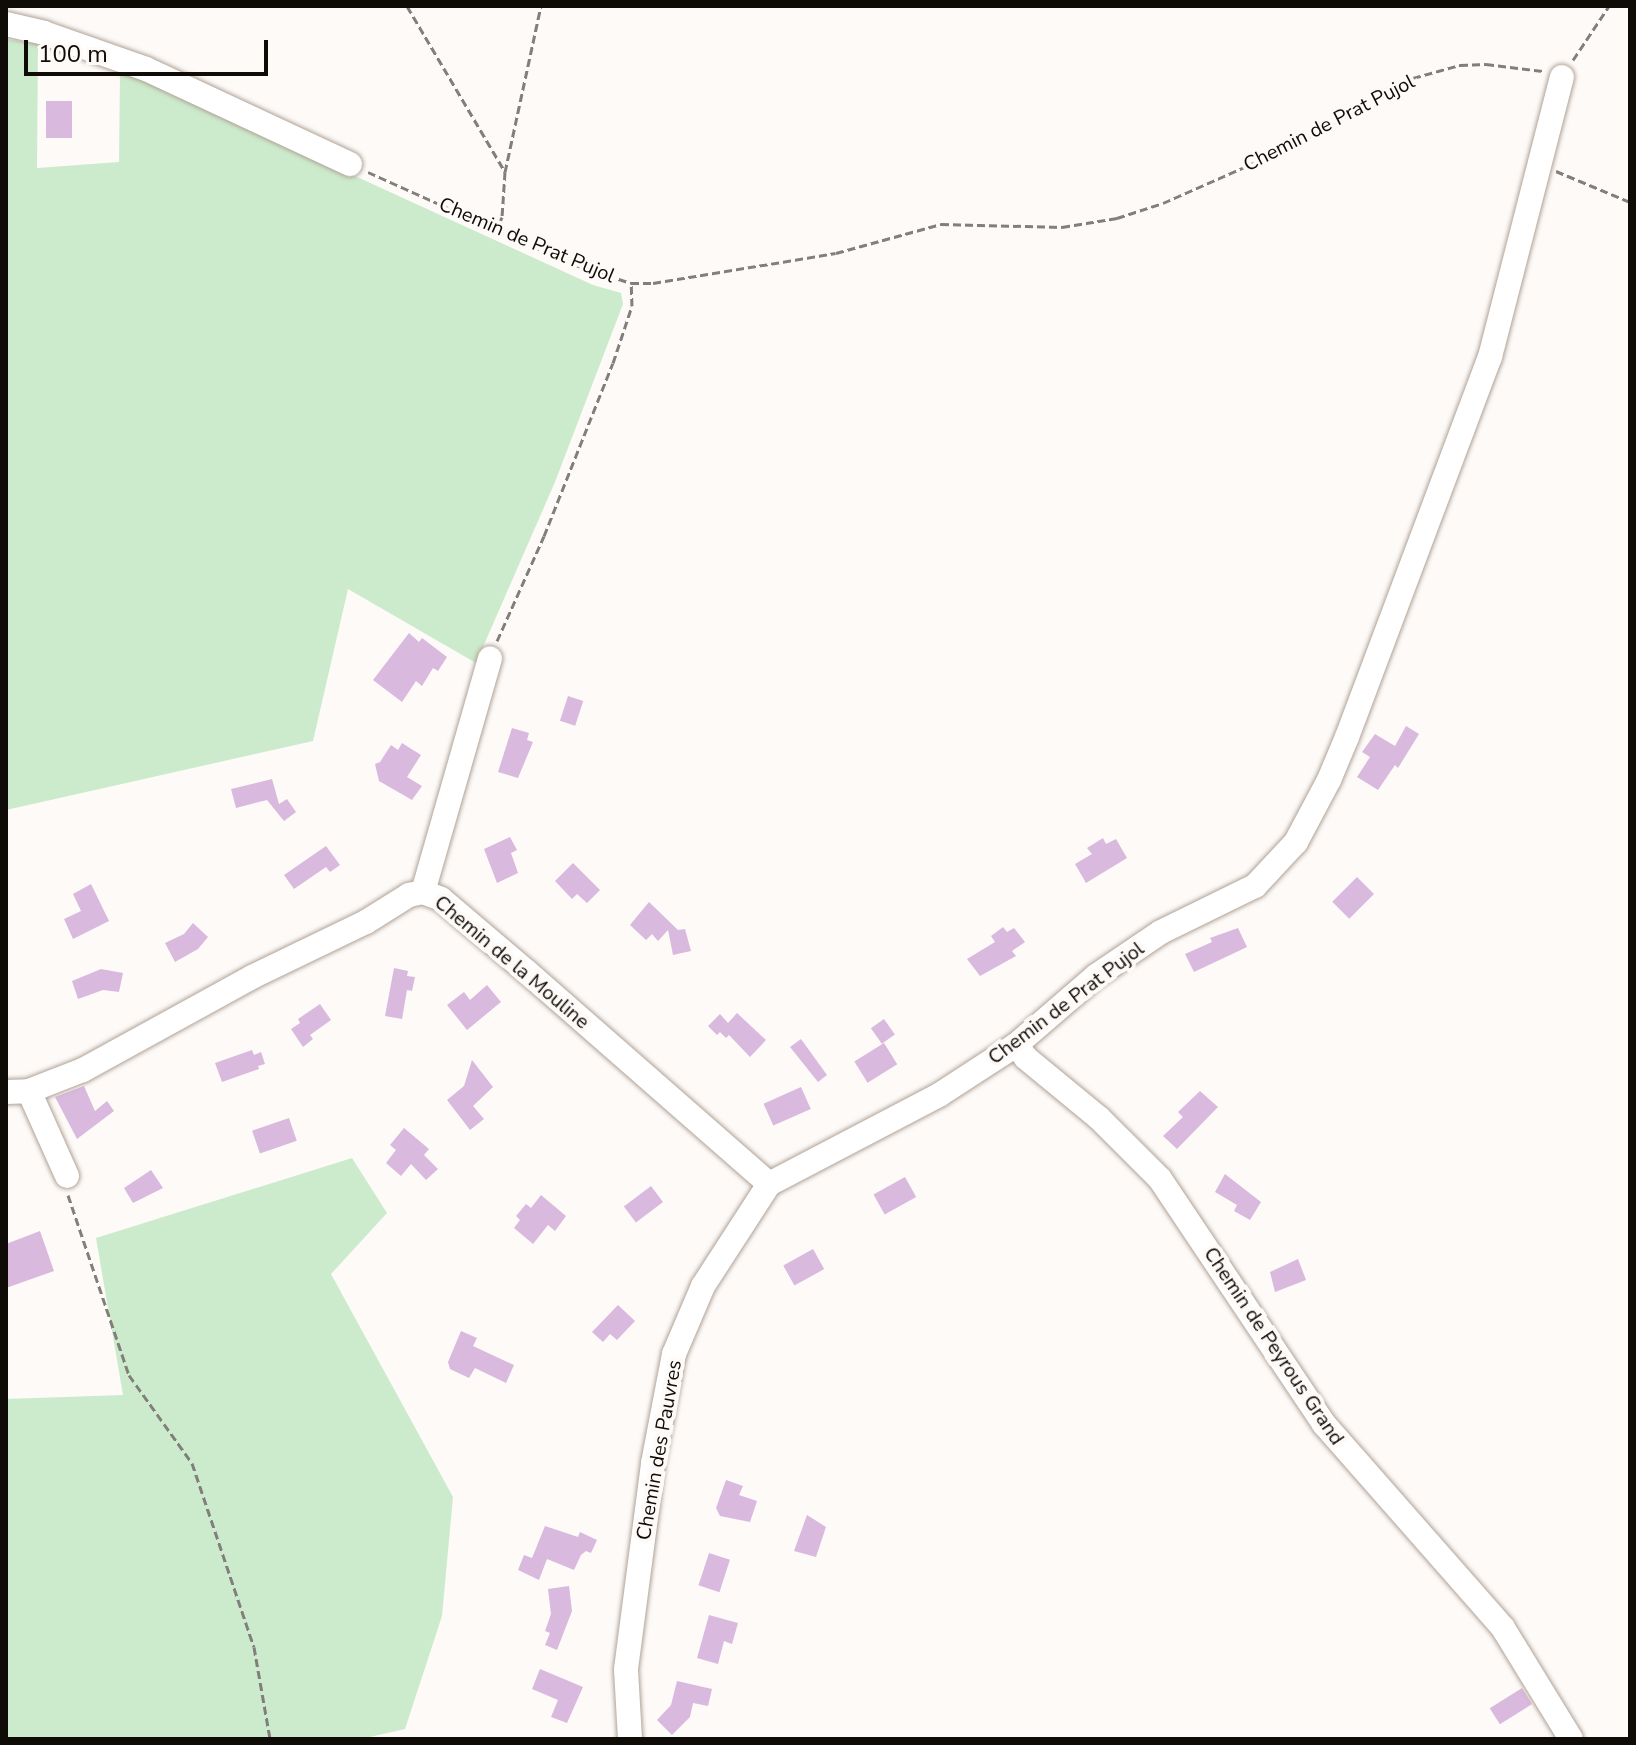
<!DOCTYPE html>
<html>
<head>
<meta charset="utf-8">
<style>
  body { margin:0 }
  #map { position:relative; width:1636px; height:1745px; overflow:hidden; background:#fdfaf8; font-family:"Nunito Sans",sans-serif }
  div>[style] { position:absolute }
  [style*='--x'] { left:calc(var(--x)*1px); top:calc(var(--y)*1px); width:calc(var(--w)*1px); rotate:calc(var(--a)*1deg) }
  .green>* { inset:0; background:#ccebcc }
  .building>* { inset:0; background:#d9b9de; transform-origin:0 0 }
  .path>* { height:3px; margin-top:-1.5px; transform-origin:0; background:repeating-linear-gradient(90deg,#817e7b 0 8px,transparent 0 12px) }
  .roads { filter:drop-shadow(0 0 2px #b0a296) drop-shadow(0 0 2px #b0a296) }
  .minor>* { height:24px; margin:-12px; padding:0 12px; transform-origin:12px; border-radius:12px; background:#fff }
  span { translate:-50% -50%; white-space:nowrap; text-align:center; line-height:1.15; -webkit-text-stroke:8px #fdfaf8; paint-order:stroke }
  .street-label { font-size:20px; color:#0f0b07 }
  .frame { position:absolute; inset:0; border:8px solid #0f0b07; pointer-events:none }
  .scale { position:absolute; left:24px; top:40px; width:244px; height:36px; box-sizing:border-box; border:4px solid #0f0b07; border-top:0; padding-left:10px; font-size:24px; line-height:28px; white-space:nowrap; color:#0f0b07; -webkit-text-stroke:6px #fdfaf8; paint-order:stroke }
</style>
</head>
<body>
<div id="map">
  <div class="green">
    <div style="clip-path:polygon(6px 39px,38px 44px,37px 168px,119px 162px,120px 73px,156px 85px,593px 285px,621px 293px,623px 304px,555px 482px,476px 663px,348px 589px,313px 741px,6px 810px)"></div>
    <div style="clip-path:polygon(352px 1158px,387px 1213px,331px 1274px,453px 1497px,442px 1616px,405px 1729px,361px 1739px,6px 1739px,6px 1399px,123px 1395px,96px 1238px)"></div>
  </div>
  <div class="building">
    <div style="left:46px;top:101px;width:26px;height:37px"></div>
    <div style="clip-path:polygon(409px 633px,419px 642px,422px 638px,447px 657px,438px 671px,433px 668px,422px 686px,416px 681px,402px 702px,373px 680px)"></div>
    <div style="left:568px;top:696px;width:16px;height:26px;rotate:18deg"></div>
    <div style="clip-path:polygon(1406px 726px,1419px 734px,1398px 768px,1395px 765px,1378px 790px,1357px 777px,1370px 757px,1362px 752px,1375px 734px,1395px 746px)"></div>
    <div style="clip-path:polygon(512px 728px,529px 733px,527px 740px,533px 742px,518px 778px,498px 772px)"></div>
    <div style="clip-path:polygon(402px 743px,421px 755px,407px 777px,422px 786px,412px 800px,379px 781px,375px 764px,380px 762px,391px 745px,398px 750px)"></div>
    <div style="clip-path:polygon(272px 779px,279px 804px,287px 799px,296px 812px,284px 821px,267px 800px,236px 808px,231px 789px)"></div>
    <div style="clip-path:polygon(510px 837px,517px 850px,511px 853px,518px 873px,497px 883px,484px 849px)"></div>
    <div style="clip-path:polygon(1103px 838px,1106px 844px,1116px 839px,1127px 858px,1086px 883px,1075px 864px,1092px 854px,1087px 848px)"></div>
    <div style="clip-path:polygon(326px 846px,340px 865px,330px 872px,326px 867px,294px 889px,284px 875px)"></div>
    <div style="clip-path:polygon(573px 863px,600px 890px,587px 903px,577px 894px,572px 899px,555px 881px)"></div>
    <div style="left:1357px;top:877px;width:24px;height:35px;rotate:45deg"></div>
    <div style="clip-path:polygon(91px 884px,109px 921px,73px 939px,64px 919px,81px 911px,73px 894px)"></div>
    <div style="clip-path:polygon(649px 902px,678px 930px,685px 929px,691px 951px,673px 955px,668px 930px,658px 941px,652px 934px,646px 940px,630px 925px)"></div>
    <div style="clip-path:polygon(193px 923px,208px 937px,198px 949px,175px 962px,165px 943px,184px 934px)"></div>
    <div style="clip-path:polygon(1003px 927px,1007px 932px,1014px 928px,1025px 942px,1012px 951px,1016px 956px,980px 976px,967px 959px,995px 942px,991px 936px)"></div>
    <div style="clip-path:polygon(1238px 928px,1247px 947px,1194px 972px,1185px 954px,1212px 942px,1210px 938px)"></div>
    <div style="clip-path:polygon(394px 968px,408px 971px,407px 976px,415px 977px,412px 991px,407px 990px,402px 1019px,385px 1016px)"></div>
    <div style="clip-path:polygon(101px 969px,123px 973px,119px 992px,103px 990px,78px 999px,72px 981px)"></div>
    <div style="clip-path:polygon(487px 985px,501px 1002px,467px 1030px,447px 1005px,464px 992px,470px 1000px)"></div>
    <div style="clip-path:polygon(320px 1004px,331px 1020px,310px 1035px,313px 1039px,303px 1047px,291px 1029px,300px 1023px,298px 1019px)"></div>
    <div style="clip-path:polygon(737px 1013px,766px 1040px,750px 1057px,729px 1035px,726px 1038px,720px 1032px,717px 1035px,708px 1026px,720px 1014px,728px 1023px)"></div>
    <div style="left:884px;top:1019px;width:19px;height:16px;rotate:55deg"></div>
    <div style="clip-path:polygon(801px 1039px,827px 1075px,818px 1082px,790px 1047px)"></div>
    <div style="left:884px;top:1043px;width:25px;height:35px;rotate:58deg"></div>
    <div style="clip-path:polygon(252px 1050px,254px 1055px,261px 1052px,265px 1064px,258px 1066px,259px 1069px,222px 1082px,215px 1063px)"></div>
    <div style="clip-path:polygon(472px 1060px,493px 1087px,473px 1106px,484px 1119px,470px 1130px,447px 1100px,464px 1086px)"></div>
    <div style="clip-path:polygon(84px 1086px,95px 1111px,107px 1101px,114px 1111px,77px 1139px,55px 1097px)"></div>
    <div style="left:801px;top:1087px;width:24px;height:41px;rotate:66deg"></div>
    <div style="clip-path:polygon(1200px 1091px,1218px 1107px,1177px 1149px,1163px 1136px,1183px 1117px,1178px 1112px)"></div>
    <div style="left:289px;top:1118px;width:24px;height:39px;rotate:71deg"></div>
    <div style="clip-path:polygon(404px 1128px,429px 1149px,424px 1155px,438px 1169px,426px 1180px,411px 1164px,401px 1176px,386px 1163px,396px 1150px,390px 1145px)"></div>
    <div style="clip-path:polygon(151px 1170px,163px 1188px,133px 1203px,124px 1188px)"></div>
    <div style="clip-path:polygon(1225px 1174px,1261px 1202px,1250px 1220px,1234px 1211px,1237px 1205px,1215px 1192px)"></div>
    <div style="left:905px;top:1177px;width:23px;height:36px;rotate:61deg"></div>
    <div style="left:651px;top:1186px;width:20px;height:34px;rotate:53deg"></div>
    <div style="clip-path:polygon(541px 1195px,566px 1216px,555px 1231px,548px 1225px,533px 1244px,514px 1228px,520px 1220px,516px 1216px,526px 1204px,531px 1208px)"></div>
    <div style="clip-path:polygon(40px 1231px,54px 1271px,6px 1288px,6px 1244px)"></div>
    <div style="left:813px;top:1249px;width:23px;height:34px;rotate:61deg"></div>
    <div style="clip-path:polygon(1298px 1259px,1306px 1280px,1275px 1292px,1270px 1272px)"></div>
    <div style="clip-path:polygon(618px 1305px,635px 1321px,617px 1340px,610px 1334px,603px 1342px,592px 1332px)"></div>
    <div style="clip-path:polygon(461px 1331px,477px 1338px,473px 1346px,514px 1365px,506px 1383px,475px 1368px,469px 1378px,450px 1369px,448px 1362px)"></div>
    <div style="clip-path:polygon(726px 1480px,743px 1486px,739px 1495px,757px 1501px,750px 1522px,720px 1516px,716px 1508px)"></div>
    <div style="clip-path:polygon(807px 1515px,826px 1527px,816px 1557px,794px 1551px)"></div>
    <div style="clip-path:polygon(545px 1526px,578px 1537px,580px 1532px,597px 1540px,591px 1553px,586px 1551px,581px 1555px,574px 1570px,547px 1559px,539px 1580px,518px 1570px,524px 1555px,532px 1558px)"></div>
    <div style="left:709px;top:1553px;width:22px;height:34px;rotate:18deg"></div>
    <div style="clip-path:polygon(569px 1586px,572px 1611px,557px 1650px,545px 1645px,550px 1633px,545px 1631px,551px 1614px,548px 1589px)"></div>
    <div style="clip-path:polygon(709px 1615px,738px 1623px,732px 1644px,724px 1641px,718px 1664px,697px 1658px)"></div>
    <div style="clip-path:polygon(540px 1669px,583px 1687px,567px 1723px,551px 1717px,558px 1700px,532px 1689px)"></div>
    <div style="clip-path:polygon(677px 1681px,712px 1689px,708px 1706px,693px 1703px,690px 1717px,672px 1735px,657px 1720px,671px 1705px)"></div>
    <div style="left:1522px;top:1688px;width:19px;height:38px;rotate:58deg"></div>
  </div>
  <div class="path">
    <div style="--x:407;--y:6;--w:193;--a:59.4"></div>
    <div style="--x:505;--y:172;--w:45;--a:93.8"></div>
    <div style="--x:502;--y:217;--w:13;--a:113"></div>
    <div style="--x:1573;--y:60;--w:65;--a:-56.3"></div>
    <div style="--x:1556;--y:171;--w:80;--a:22.7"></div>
    <div style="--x:368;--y:172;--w:225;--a:24.2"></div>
    <div style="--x:573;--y:264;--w:61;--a:18.1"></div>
    <div style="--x:631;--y:283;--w:22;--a:0"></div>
    <div style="--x:653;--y:283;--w:185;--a:-9.3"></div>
    <div style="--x:836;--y:253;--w:109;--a:-15.4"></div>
    <div style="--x:941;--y:224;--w:121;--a:1.4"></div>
    <div style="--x:1062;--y:227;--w:56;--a:-9.3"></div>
    <div style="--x:1117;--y:218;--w:48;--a:-18.1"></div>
    <div style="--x:1163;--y:203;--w:146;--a:-23.8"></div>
    <div style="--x:1297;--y:144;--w:133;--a:-29.6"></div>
    <div style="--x:1413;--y:78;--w:49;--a:-15.5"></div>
    <div style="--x:1460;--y:65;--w:26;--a:-2"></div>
    <div style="--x:1486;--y:64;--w:57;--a:7"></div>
    <div style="--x:505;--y:172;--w:170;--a:-77.8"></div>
    <div style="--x:497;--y:641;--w:115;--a:-65.9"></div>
    <div style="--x:544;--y:536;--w:186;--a:-68.3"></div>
    <div style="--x:613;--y:363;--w:60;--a:-71.6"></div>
    <div style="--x:632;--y:306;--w:23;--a:-92"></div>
    <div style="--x:68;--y:1195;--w:190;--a:71.3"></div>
    <div style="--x:129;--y:1375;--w:108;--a:54.4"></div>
    <div style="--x:192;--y:1463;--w:194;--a:71.4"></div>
    <div style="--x:254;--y:1647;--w:93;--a:80.1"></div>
  </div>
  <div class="roads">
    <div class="minor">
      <div style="--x:6;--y:24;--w:39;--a:13"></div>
      <div style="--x:44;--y:33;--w:108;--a:19.4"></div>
      <div style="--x:146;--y:69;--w:225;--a:25"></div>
      <div style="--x:423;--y:892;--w:243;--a:-74"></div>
      <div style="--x:1016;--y:1045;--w:16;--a:52"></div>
      <div style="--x:1026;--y:1058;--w:94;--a:39.4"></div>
      <div style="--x:1099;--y:1118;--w:86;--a:45"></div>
      <div style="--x:1160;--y:1179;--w:295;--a:56.2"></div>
      <div style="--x:1324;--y:1424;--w:271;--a:48.7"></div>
      <div style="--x:1503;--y:1628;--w:130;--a:58.5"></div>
      <div style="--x:29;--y:1091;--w:93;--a:65.9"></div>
      <div style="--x:6;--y:1092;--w:23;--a:-2"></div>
      <div style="--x:29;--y:1091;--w:58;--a:-21.3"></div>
      <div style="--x:83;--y:1070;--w:193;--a:-28.8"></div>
      <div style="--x:252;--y:977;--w:127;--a:-25.8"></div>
      <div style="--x:366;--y:922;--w:51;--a:-32.1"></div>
      <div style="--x:409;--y:895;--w:14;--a:-12"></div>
      <div style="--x:423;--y:892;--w:19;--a:21"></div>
      <div style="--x:441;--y:899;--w:113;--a:40.3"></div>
      <div style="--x:527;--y:972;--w:322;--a:41.2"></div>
      <div style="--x:630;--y:1739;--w:70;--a:-93.3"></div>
      <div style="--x:626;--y:1669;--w:208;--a:-82.5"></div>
      <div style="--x:653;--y:1463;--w:111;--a:-79.1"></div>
      <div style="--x:674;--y:1354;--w:74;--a:-66.9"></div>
      <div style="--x:703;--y:1286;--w:121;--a:-57.1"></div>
      <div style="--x:769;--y:1184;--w:192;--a:-27.6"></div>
      <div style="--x:939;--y:1095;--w:92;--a:-33"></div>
      <div style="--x:1016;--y:1045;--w:106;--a:-40.8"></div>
      <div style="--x:1096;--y:976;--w:78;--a:-34.1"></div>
      <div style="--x:1161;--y:932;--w:105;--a:-26.1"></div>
      <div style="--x:1255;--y:886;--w:60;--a:-47"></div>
      <div style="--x:1296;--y:842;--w:70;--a:-62"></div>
      <div style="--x:1329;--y:780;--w:47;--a:-67.3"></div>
      <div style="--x:1347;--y:737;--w:406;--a:-69.4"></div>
      <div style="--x:1490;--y:357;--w:289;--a:-75.6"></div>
    </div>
  </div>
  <div class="street-label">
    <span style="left:1329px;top:123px;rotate:-27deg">Chemin de Prat Pujol</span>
    <span style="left:527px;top:240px;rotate:23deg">Chemin de Prat Pujol</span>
    <span style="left:512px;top:962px;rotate:40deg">Chemin de la Mouline</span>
    <span style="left:1066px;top:1003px;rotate:-37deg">Chemin de Prat Pujol</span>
    <span style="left:1274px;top:1346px;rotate:56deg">Chemin de Peyrous Grand</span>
    <span style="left:659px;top:1450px;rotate:-80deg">Chemin des Pauvres</span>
  </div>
  <div class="frame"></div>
  <div class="scale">100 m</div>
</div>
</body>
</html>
